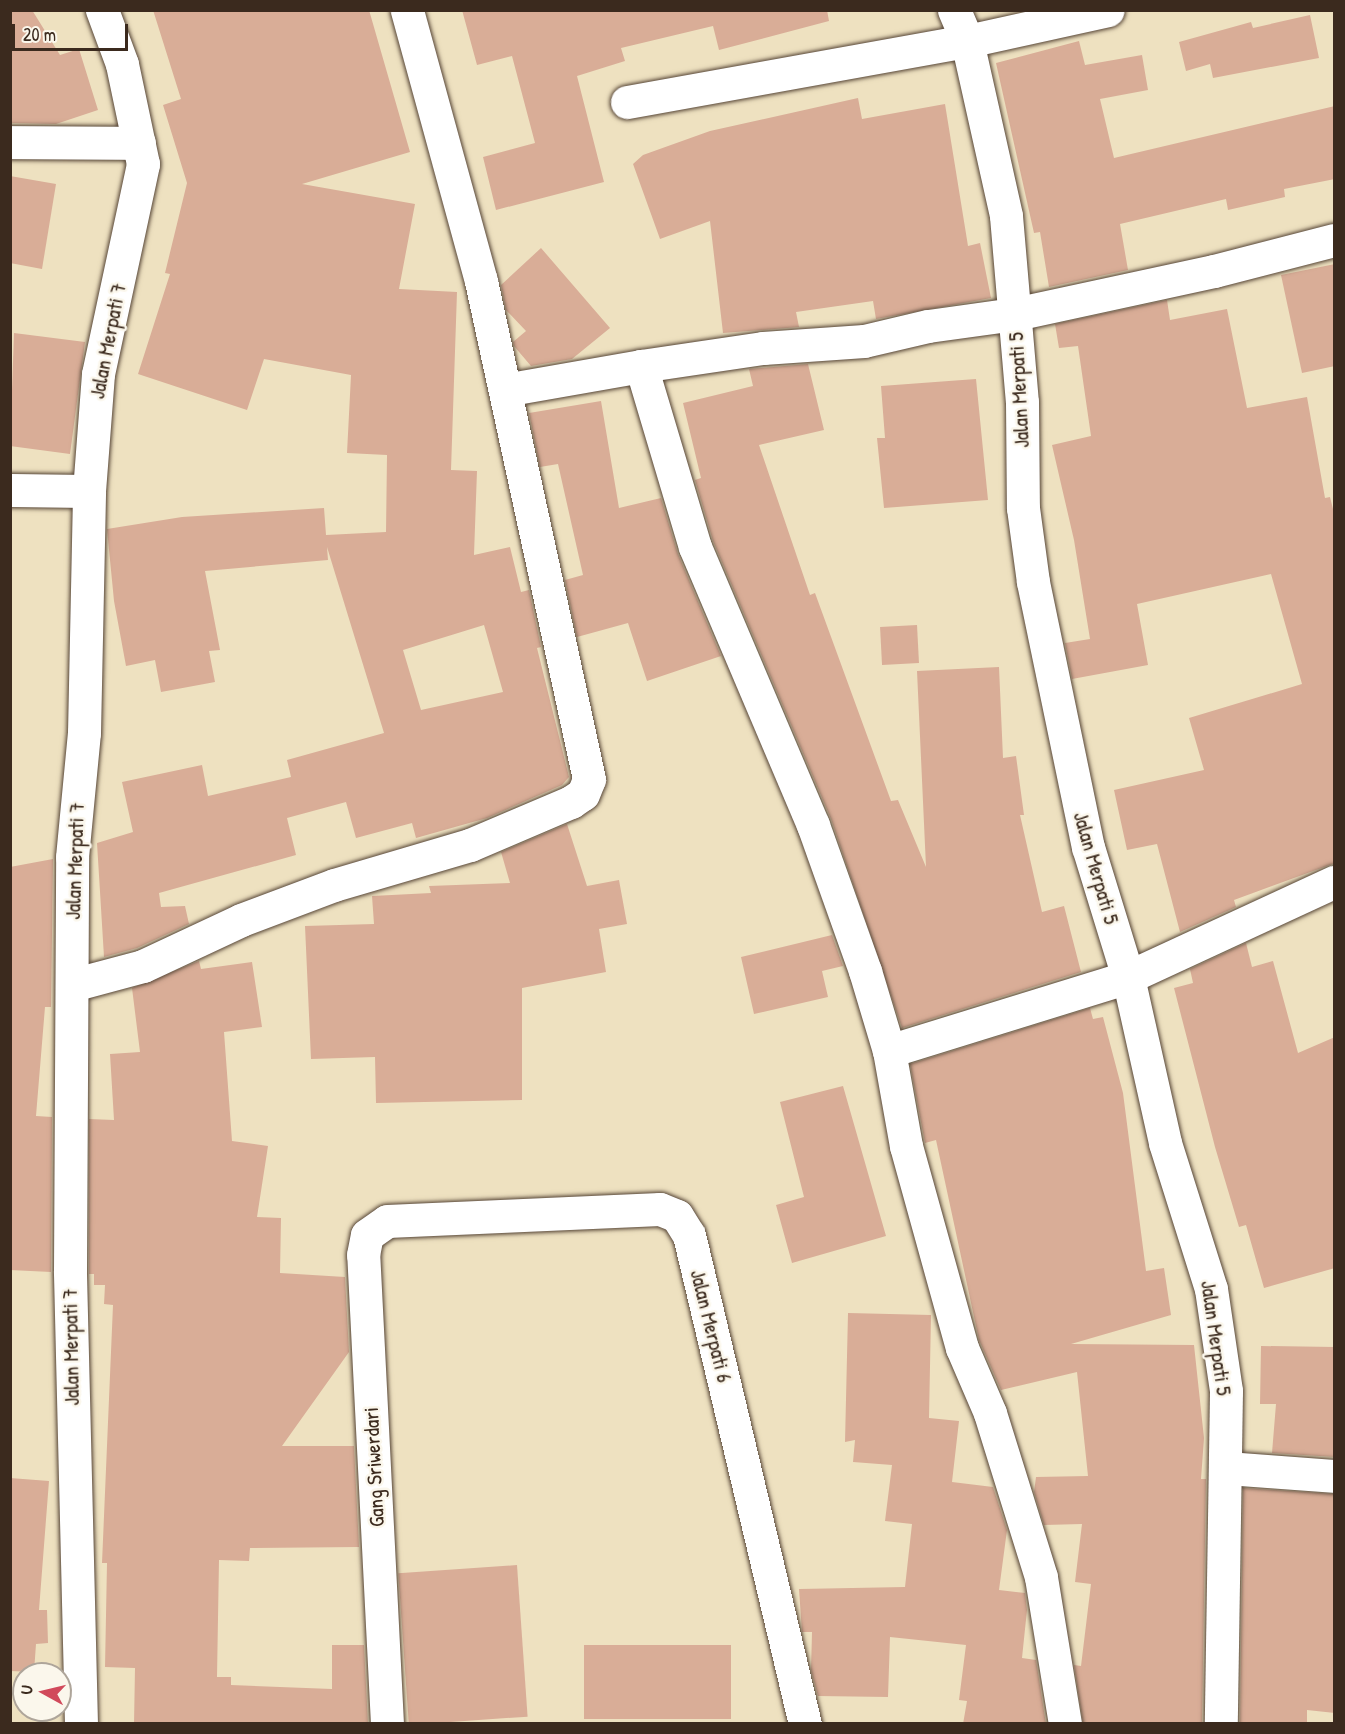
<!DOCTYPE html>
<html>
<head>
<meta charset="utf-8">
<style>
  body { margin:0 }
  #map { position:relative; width:1345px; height:1734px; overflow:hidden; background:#eee1c0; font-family:"Patrick Hand",sans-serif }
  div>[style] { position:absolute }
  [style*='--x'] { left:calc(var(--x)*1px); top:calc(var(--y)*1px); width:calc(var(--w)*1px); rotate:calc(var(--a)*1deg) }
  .building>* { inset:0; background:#d9ad97; transform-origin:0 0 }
  .roads { filter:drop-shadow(0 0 2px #564536) drop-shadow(0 0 2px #564536) }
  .street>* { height:33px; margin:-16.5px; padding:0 16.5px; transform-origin:16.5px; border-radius:16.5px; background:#fff }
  span { translate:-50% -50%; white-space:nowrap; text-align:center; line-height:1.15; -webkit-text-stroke:5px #fbf7ec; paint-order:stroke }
  .street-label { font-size:21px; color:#3b2a1e }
  .frame { position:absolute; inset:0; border:12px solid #3b2a1e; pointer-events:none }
  .north { position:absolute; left:12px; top:1662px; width:60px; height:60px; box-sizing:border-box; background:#fbf7ec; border:2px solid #aea59a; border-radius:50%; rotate:278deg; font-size:16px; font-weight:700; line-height:24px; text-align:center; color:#3b2a1e }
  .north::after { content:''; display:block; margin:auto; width:21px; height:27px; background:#d1495b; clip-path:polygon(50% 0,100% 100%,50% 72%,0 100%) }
  .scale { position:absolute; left:12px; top:24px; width:116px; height:27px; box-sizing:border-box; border:3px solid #3b2a1e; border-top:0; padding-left:8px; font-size:18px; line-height:21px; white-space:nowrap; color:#3b2a1e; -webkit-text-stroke:4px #fbf7ec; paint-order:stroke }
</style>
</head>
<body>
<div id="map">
  <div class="building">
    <div style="clip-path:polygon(10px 10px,32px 10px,60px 55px,79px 49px,98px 110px,56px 124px,10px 123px)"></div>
    <div style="clip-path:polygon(evenodd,153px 10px,369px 10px,410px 152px,302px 184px,415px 204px,399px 289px,457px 292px,451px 470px,477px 471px,474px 555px,510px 547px,521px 592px,529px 590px,541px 647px,537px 648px,569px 777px,562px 785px,487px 818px,416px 838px,412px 823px,356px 838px,346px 802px,287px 818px,296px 855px,159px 893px,161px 907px,185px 906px,189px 924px,137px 948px,104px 957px,97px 843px,133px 832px,122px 782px,202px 765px,208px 796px,291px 777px,287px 760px,384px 733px,327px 547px,328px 560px,205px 571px,220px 650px,209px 651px,215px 682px,161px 692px,155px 660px,126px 666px,114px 601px,107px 529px,182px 517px,324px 508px,326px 535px,386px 532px,387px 455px,347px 453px,351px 375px,264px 359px,247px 410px,138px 374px,170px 274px,165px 273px,187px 183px,163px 105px,181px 99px,153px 10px,484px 625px,503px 692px,421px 710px,403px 650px,484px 625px)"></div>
    <div style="clip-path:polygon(462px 10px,827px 10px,829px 21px,719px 50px,713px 26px,621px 48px,625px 61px,577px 76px,604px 182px,496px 210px,483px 157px,535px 143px,512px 56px,477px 65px)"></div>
    <div style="clip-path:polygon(1310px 15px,1319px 58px,1213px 78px,1210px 64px,1186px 71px,1179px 42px,1251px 22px,1253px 28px)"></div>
    <div style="clip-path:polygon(1079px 41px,1085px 65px,1142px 55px,1148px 90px,1100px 99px,1114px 158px,1335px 106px,1335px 179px,1284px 189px,1285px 197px,1228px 210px,1226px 199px,1120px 224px,1128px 270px,1049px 287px,1040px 232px,1034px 233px,996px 63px)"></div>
    <div style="clip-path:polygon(858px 98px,862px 119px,945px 104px,968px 246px,980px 243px,991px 298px,876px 319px,873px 301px,796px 312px,799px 327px,723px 333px,710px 221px,660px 239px,633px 164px,643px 155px,710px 131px)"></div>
    <div style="clip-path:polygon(10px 176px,56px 184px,42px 269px,10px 263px)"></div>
    <div style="clip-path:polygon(541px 248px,610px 328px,572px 359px,531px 366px,514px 346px,513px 342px,526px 331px,506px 310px,501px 285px)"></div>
    <div style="clip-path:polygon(1335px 264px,1335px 366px,1302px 373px,1281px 275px)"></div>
    <div style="clip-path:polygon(1167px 300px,1170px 320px,1227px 309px,1247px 408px,1307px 397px,1325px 498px,1330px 497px,1335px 517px,1335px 863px,1234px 900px,1236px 907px,1180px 932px,1157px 844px,1127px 850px,1114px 790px,1204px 770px,1189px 718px,1302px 684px,1271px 574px,1137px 604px,1148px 665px,1072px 679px,1065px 643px,1090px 639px,1074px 540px,1052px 445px,1091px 436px,1078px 346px,1059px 348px,1055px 324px)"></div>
    <div style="clip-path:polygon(14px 333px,85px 342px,70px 454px,10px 446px)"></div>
    <div style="clip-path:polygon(808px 364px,824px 430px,759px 445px,810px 595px,815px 593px,891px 801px,898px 800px,926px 867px,917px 671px,999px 667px,1003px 758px,1016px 756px,1024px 815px,1020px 815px,1042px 912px,1064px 906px,1081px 972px,902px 1028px,831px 819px,713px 541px,695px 480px,701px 478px,683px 403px,753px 386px,749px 369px)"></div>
    <div style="clip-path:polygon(976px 379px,988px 500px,884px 508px,877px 438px,885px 438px,881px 386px)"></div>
    <div style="clip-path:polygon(601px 401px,619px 508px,661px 498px,678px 554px,721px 656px,647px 681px,628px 623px,577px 637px,565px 580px,583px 575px,558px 464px,540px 467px,529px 413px)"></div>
    <div style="left:917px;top:625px;width:38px;height:37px;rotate:87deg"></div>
    <div style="clip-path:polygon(567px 824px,587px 886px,619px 880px,627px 924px,599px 929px,606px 972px,522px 988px,522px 1100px,376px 1103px,375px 1057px,311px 1059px,305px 926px,374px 924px,372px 896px,431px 893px,429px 886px,510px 883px,501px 852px)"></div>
    <div style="clip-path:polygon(53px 859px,51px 1007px,45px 1007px,36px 1116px,52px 1117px,51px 1272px,10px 1270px,10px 867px)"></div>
    <div style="clip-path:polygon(832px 935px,843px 966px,822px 971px,828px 997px,754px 1014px,741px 957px)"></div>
    <div style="clip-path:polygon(1246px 943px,1252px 967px,1273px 961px,1298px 1053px,1335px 1037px,1335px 1268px,1264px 1288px,1246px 1225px,1239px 1227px,1215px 1147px,1174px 988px,1193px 983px,1190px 969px)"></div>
    <div style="clip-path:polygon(199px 961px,201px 969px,252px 962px,262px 1027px,224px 1032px,232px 1141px,268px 1146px,257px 1217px,281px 1218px,280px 1273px,345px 1277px,349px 1352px,282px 1446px,354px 1446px,359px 1547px,250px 1548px,249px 1561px,219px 1560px,217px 1677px,231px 1677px,231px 1685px,332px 1689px,332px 1645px,364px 1645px,368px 1724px,134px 1724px,135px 1668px,105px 1667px,107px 1563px,102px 1563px,113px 1305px,104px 1304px,105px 1285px,94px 1285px,94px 1274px,89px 1274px,89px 1119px,114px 1120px,110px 1054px,140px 1052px,132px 988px)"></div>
    <div style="clip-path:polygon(1090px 1008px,1093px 1019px,1103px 1017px,1123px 1093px,1146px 1271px,1164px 1268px,1171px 1315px,1071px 1344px,1194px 1345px,1204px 1438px,1201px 1479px,1206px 1479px,1202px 1724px,1083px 1724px,1074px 1665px,1081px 1666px,1091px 1584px,1075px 1582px,1082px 1524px,1044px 1525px,1034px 1492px,1036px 1477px,1088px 1476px,1077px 1372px,1001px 1390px,979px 1340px,936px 1140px,925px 1143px,910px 1064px)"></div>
    <div style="clip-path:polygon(843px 1086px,886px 1236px,792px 1263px,776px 1205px,804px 1197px,780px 1102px)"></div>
    <div style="clip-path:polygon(848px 1313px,931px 1315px,929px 1418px,959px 1421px,952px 1482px,993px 1487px,1007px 1530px,999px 1590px,1025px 1593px,1027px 1610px,1022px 1658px,1036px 1660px,1046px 1724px,963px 1724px,967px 1701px,959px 1700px,966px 1645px,890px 1637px,888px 1697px,818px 1696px,811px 1670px,812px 1632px,802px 1632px,799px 1589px,905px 1587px,912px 1524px,885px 1521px,892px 1465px,853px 1462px,855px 1440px,845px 1442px)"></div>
    <div style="clip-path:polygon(1261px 1346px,1335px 1347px,1335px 1457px,1272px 1453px,1276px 1404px,1260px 1404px)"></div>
    <div style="clip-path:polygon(10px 1478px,49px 1481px,39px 1610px,47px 1610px,48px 1643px,36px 1644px,34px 1672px,10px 1671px)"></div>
    <div style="clip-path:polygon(1243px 1488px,1335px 1494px,1335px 1713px,1307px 1710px,1307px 1724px,1240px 1724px)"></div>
    <div style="left:517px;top:1565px;width:152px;height:119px;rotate:86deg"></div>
    <div style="left:731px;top:1645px;width:74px;height:147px;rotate:90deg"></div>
  </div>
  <div class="roads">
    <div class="street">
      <div style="--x:954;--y:10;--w:34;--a:67"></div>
      <div style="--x:967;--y:41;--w:179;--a:77.4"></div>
      <div style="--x:1006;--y:216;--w:187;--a:85.1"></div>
      <div style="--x:1022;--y:402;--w:106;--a:89.5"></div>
      <div style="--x:1023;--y:508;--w:75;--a:82.3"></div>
      <div style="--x:1033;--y:582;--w:271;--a:78.3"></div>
      <div style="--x:1088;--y:847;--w:136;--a:72.9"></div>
      <div style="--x:1128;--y:977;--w:170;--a:77.4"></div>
      <div style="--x:1165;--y:1143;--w:153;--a:72.5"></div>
      <div style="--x:1211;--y:1289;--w:103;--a:81.6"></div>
      <div style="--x:1226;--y:1391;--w:333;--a:90.9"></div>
      <div style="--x:627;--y:102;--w:345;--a:-10.2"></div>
      <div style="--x:967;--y:41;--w:144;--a:-12.4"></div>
      <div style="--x:10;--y:142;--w:129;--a:0.4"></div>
      <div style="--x:505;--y:390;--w:138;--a:-10"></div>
      <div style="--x:10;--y:490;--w:79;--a:0.7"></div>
      <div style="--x:72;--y:985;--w:73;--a:-15"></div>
      <div style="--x:143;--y:966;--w:108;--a:-25.1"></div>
      <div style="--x:241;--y:920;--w:99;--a:-20.6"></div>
      <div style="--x:334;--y:885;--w:142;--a:-16.4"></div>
      <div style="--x:470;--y:845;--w:110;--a:-23.1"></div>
      <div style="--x:571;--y:802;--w:14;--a:-34"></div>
      <div style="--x:583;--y:794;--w:16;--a:-68"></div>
      <div style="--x:589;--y:779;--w:510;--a:-102.24"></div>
      <div style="--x:481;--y:281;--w:281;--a:-105.3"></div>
      <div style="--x:889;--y:1051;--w:250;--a:-17.2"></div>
      <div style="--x:1128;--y:977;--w:227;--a:-24.8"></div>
      <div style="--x:1226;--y:1468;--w:108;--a:4.2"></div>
      <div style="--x:81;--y:1724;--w:453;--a:-91.4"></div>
      <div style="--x:70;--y:1271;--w:414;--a:-89.7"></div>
      <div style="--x:72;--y:857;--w:125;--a:-84.5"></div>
      <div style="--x:84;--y:733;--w:242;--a:-88.8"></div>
      <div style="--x:89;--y:491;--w:117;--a:-85.6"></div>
      <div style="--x:98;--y:374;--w:215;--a:-77.9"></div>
      <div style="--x:143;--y:164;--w:102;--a:-101.9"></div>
      <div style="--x:122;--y:64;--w:58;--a:-110.3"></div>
      <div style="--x:387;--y:1724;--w:470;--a:-92.9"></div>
      <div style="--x:363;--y:1255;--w:20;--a:-79"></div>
      <div style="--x:367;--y:1235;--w:24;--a:-35"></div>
      <div style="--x:387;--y:1221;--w:273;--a:-2.5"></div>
      <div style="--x:660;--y:1209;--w:18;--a:22"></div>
      <div style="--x:677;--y:1216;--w:22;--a:58"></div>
      <div style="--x:689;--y:1235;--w:503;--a:76.66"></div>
      <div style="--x:1065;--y:1724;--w:149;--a:-99.3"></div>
      <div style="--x:1041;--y:1577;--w:172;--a:-107.3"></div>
      <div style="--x:990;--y:1413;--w:71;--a:-113.3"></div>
      <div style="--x:962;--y:1348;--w:210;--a:-105.5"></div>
      <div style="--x:906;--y:1146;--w:97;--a:-100.1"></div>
      <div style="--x:889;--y:1051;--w:84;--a:-106.7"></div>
      <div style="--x:865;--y:971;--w:155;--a:-109.6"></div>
      <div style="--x:813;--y:825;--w:302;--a:-113"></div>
      <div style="--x:695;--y:547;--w:189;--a:-106.6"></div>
      <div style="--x:641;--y:366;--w:123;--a:-8.4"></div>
      <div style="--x:763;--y:348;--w:101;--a:-4"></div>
      <div style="--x:864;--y:341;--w:66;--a:-13.2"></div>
      <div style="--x:928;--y:326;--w:88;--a:-7.9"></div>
      <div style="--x:1015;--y:314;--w:204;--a:-12.2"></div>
      <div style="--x:1214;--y:271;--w:124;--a:-14.5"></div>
    </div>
  </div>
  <div class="street-label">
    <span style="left:108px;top:341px;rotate:-79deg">Jalan Merpati 7</span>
    <span style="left:1019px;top:390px;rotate:-93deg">Jalan Merpati 5</span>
    <span style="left:75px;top:861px;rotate:-88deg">Jalan Merpati 7</span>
    <span style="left:1096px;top:868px;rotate:74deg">Jalan Merpati 5</span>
    <span style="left:711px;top:1326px;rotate:76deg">Jalan Merpati 6</span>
    <span style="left:1216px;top:1338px;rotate:82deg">Jalan Merpati 5</span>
    <span style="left:71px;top:1347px;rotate:-91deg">Jalan Merpati 7</span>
    <span style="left:374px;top:1467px;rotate:-93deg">Gang Sriwerdari</span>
  </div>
  <div class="frame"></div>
  <div class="north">U</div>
  <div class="scale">20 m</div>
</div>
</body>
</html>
